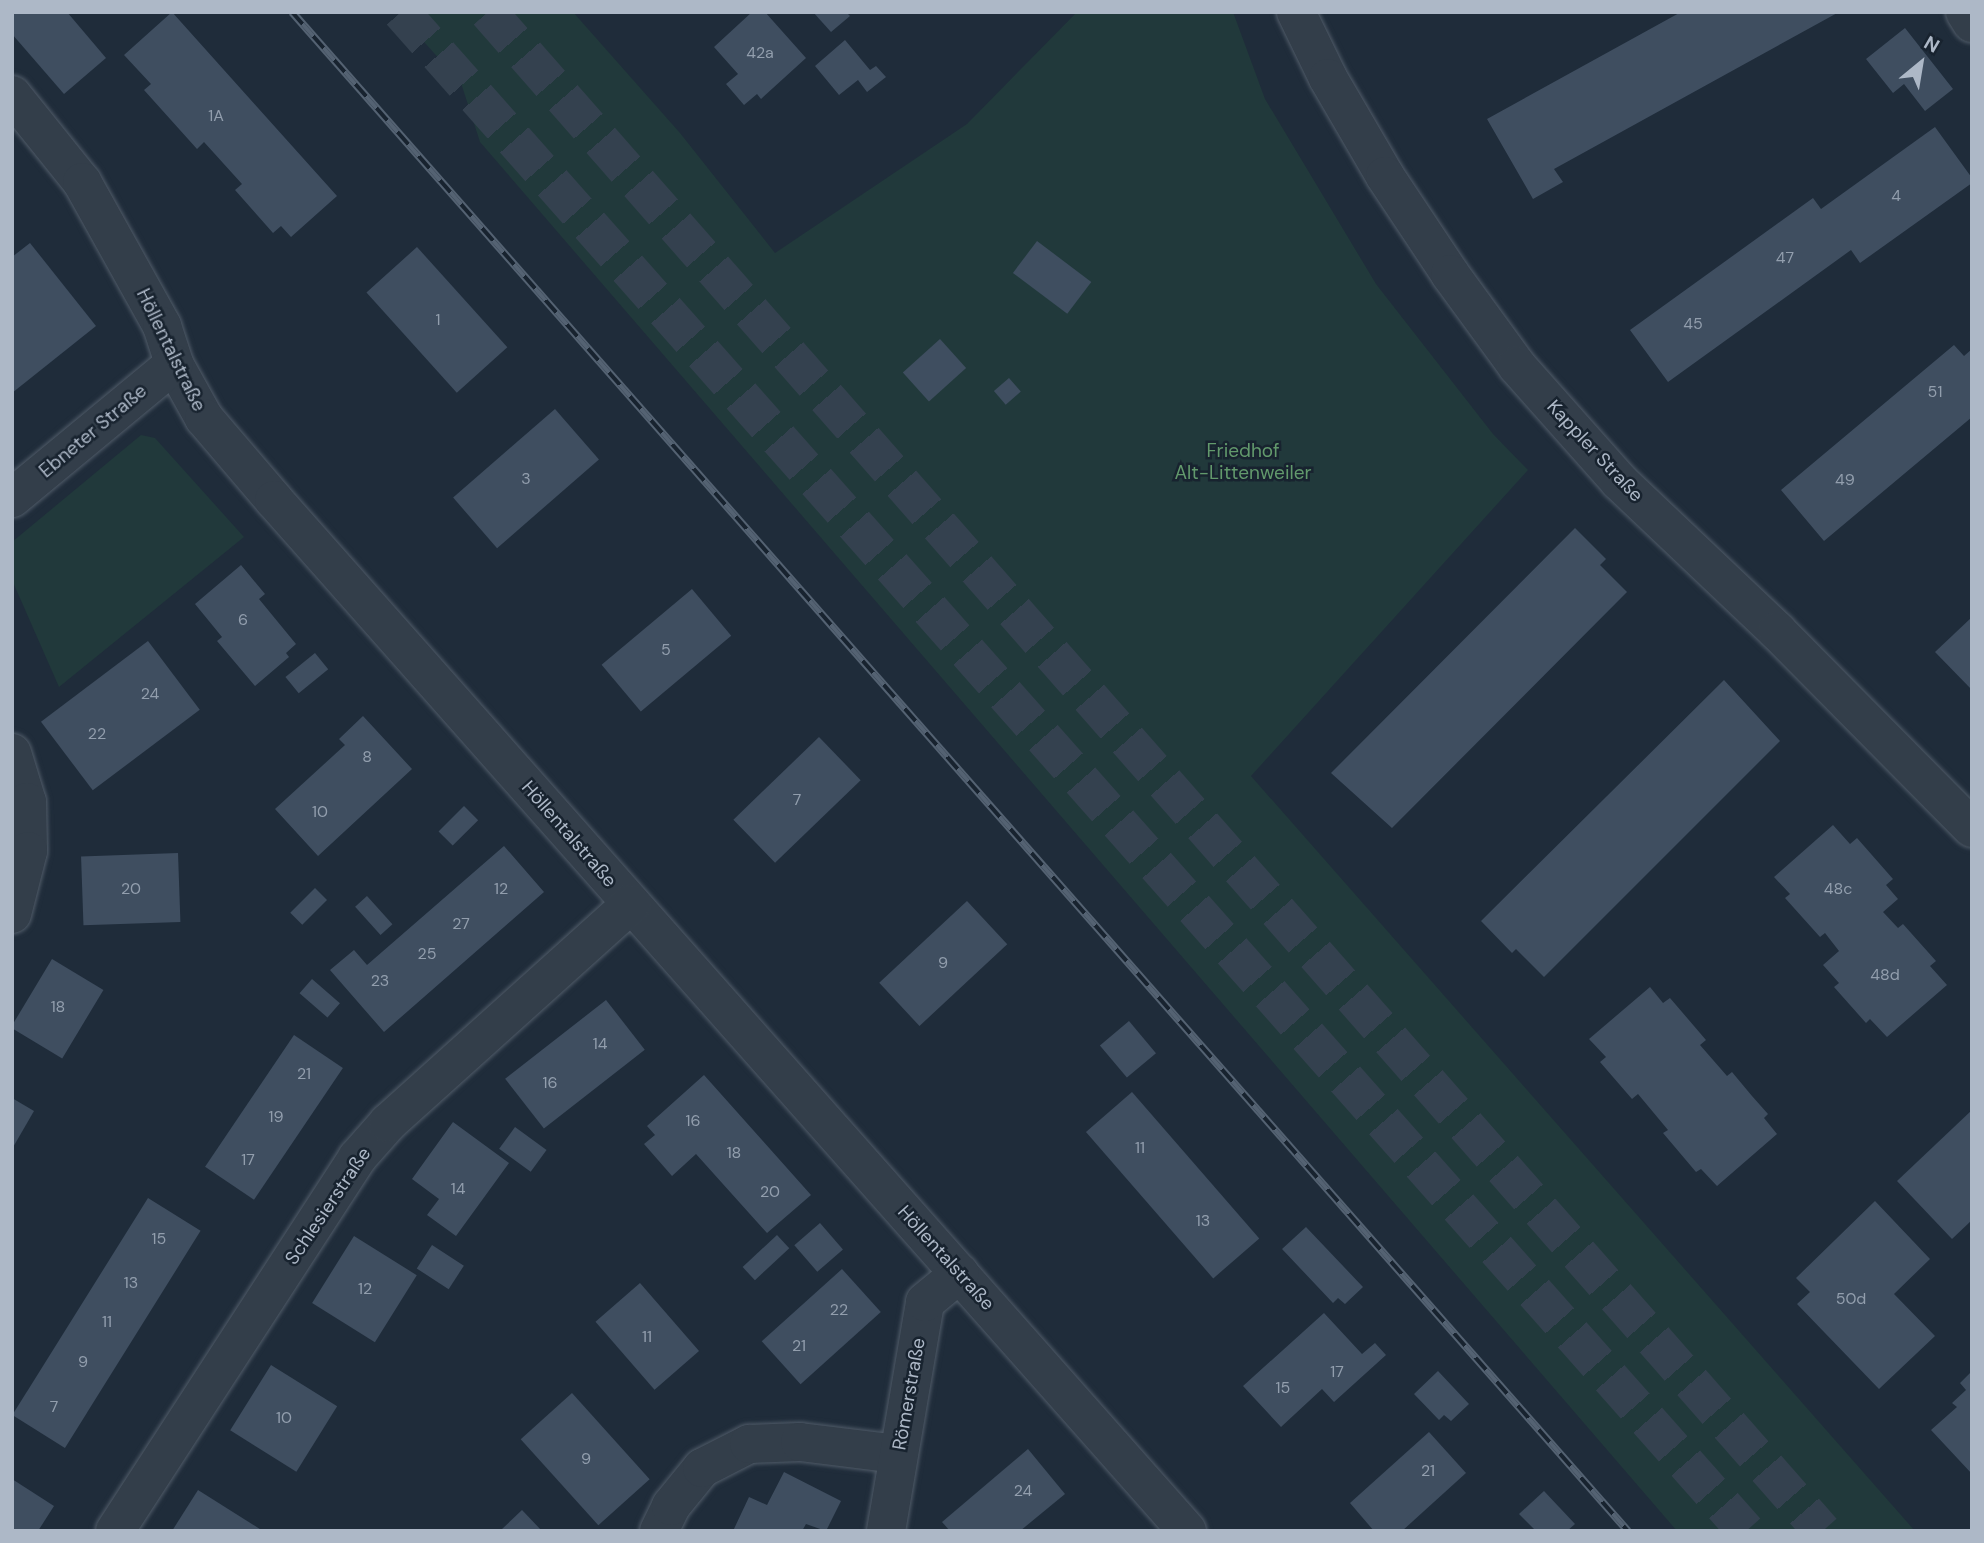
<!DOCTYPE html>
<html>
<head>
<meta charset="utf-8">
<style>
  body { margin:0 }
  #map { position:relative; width:1984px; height:1543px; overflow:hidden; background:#1f2c3a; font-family:"DM Sans",sans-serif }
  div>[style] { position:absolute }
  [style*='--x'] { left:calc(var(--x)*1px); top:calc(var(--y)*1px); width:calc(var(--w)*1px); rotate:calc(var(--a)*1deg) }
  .green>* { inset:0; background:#21393b }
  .building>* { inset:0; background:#3f4e60; transform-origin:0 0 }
  .trunk-tunnel>* { height:38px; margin-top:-19px; transform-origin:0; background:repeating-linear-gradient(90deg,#34414f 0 38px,transparent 0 57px) }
  .roads { filter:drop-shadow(0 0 2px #505b68) drop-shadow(0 0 2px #505b68) }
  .minor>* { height:38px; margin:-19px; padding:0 19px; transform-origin:19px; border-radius:19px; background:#333e4a }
  .tertiary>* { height:38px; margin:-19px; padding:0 19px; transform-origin:19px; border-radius:19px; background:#333e4a }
  .rail>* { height:8px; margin-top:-4px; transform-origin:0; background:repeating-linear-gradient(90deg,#18232f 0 16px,#546272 0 32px); box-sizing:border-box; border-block:2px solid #546272 }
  span { translate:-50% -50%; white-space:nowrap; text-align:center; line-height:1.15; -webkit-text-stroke:5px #18232f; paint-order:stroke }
  .number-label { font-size:16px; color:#929ead }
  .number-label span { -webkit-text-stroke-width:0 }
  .street-label { font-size:19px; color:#adb8c7 }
  .park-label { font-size:19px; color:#62996c }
  .frame { position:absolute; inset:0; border:14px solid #adb8c7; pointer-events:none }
  .north { position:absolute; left:1886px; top:28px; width:70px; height:70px; -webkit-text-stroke:5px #18232f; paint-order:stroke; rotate:30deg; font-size:19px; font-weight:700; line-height:28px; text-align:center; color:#adb8c7 }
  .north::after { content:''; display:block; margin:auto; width:24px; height:32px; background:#adb8c7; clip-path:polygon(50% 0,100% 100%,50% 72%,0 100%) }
</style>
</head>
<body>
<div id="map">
  <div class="green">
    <div style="clip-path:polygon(397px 12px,573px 12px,680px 133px,775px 253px,967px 124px,1077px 12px,1233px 12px,1265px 99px,1376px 284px,1493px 434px,1528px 470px,1251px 776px,1915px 1531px,1677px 1531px,480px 142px,461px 83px)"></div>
    <div style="clip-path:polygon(141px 435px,155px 438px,244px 537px,59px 687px,12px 580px,12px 542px)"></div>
  </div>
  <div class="building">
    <div style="clip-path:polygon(12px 12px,67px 12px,106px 58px,64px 94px,12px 34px)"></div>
    <div style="clip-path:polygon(172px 12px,337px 196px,291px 237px,281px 226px,273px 233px,235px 190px,242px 184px,204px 142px,197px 149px,144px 90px,151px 84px,124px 55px)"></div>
    <div style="clip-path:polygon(752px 12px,765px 12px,806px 58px,761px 99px,757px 94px,744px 105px,726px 84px,738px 74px,714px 47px)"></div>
    <div style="clip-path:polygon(813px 12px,846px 12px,850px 16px,831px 32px)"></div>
    <div style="clip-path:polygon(1681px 12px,1839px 12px,1554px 169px,1563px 182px,1533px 199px,1487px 119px)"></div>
    <div style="clip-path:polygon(1905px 28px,1953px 89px,1925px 111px,1904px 84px,1893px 93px,1866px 59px)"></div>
    <div style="clip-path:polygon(845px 40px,870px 70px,876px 66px,886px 77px,867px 92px,858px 80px,839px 95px,815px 66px)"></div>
    <div style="clip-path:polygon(1935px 127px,1972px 178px,1972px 183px,1860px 263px,1851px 250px,1668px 382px,1630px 330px,1813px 198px,1821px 209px)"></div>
    <div style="left:1037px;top:241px;width:68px;height:40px;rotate:37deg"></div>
    <div style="clip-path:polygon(30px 243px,96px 326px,12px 393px,12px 257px)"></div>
    <div style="left:417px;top:247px;width:135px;height:68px;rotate:48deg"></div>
    <div style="left:940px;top:339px;width:39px;height:50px;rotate:48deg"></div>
    <div style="clip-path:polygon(1954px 345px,1964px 356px,1972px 349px,1972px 417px,1824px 541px,1781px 490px)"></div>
    <div style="left:1009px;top:378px;width:18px;height:20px;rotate:49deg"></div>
    <div style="left:555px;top:409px;width:67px;height:135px;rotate:49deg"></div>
    <div style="clip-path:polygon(1575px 528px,1606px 559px,1600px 565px,1627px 592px,1392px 828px,1331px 773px)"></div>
    <div style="clip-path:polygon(241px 565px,265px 594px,259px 599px,296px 644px,286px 653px,289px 657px,255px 686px,217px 641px,222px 637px,195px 604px)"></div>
    <div style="left:692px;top:589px;width:61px;height:118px;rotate:50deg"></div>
    <div style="clip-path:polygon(1972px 617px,1972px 690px,1935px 652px)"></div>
    <div style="left:148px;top:641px;width:86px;height:134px;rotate:53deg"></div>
    <div style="left:315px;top:653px;width:21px;height:38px;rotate:51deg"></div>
    <div style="clip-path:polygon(1724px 680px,1780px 741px,1544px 977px,1516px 949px,1512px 953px,1481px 921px)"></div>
    <div style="clip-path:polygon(363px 716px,412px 769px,318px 856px,275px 809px,345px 745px,339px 739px)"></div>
    <div style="left:819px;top:737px;width:60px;height:119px;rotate:46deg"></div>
    <div style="left:464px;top:806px;width:20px;height:36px;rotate:45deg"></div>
    <div style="clip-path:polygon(1833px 825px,1850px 844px,1857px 838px,1893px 879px,1886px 885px,1898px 899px,1883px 912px,1898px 928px,1903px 924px,1936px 961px,1930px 966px,1947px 985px,1887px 1037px,1870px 1019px,1866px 1023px,1834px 987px,1839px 983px,1823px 965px,1839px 951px,1825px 933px,1820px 937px,1785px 898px,1790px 894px,1774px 877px)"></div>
    <div style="clip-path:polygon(504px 846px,544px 892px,384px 1032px,330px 970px,354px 950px,367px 965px)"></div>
    <div style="left:178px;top:853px;width:69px;height:97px;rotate:88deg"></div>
    <div style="left:315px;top:888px;width:17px;height:35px;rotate:45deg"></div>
    <div style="left:367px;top:896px;width:38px;height:16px;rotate:48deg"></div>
    <div style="left:967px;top:901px;width:59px;height:120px;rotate:47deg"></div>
    <div style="left:52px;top:959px;width:60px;height:80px;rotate:31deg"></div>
    <div style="left:312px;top:979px;width:37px;height:19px;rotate:41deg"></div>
    <div style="clip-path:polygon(1650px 987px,1663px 1003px,1670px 998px,1706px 1040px,1700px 1045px,1727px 1076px,1732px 1072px,1752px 1096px,1768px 1114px,1764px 1118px,1777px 1134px,1717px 1186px,1701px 1169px,1696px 1172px,1663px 1133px,1668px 1130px,1638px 1094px,1632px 1099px,1600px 1062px,1606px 1057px,1589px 1039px)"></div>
    <div style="left:606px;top:1000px;width:63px;height:128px;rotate:52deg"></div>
    <div style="left:1129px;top:1021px;width:42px;height:38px;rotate:50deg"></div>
    <div style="left:294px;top:1035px;width:59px;height:159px;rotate:34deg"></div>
    <div style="clip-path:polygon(704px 1075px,811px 1195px,767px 1233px,696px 1154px,672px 1176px,644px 1144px,655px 1135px,647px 1126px)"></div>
    <div style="left:1132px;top:1092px;width:194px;height:61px;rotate:49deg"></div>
    <div style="clip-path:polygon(12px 1098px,34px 1111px,12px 1149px)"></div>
    <div style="clip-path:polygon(1972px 1110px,1972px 1220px,1952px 1239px,1897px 1181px)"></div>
    <div style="clip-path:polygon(453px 1122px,509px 1163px,456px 1236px,427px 1215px,439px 1199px,412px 1179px)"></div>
    <div style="left:515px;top:1127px;width:39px;height:27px;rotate:36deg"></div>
    <div style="left:148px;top:1198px;width:62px;height:256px;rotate:32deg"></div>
    <div style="clip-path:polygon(1875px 1201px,1930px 1259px,1894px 1294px,1935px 1336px,1879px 1389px,1797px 1304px,1810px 1292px,1796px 1278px)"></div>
    <div style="left:820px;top:1223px;width:35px;height:34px;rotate:49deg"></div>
    <div style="clip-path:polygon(1306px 1227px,1363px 1287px,1345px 1304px,1338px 1298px,1333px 1303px,1282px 1249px)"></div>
    <div style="left:777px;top:1235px;width:18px;height:47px;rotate:47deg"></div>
    <div style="left:354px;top:1236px;width:74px;height:79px;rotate:32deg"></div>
    <div style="left:432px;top:1245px;width:38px;height:28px;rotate:33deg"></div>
    <div style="left:842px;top:1269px;width:58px;height:108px;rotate:48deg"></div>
    <div style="left:640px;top:1283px;width:90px;height:59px;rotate:49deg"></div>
    <div style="clip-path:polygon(1324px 1313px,1362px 1354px,1375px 1343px,1386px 1355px,1334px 1402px,1322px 1389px,1281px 1427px,1243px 1386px)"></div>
    <div style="left:271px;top:1365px;width:78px;height:77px;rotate:32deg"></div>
    <div style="clip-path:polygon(1438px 1371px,1469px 1404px,1451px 1421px,1444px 1415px,1439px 1420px,1414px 1394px)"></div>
    <div style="clip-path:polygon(1972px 1371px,1972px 1474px,1931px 1430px,1957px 1407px,1952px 1403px,1966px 1390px,1960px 1383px)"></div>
    <div style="left:572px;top:1393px;width:116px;height:69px;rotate:48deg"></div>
    <div style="clip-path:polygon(1429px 1432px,1466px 1473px,1402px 1531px,1374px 1531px,1350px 1503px)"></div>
    <div style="clip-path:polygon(1028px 1449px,1065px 1494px,1020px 1531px,950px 1531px,942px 1522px)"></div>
    <div style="clip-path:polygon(784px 1472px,841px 1501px,826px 1531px,806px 1524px,802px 1531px,733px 1531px,749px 1497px,767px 1505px)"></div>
    <div style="clip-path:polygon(12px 1479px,54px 1506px,38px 1531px,12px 1531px)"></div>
    <div style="clip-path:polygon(198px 1490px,263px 1531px,172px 1531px)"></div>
    <div style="clip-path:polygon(1544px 1491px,1575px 1524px,1567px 1531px,1536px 1531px,1519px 1514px)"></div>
    <div style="clip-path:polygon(522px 1510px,542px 1531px,500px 1531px)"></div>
  </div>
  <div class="trunk-tunnel">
    <div style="--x:401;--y:12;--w:2029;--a:48.48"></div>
    <div style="--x:488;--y:12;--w:2022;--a:48.71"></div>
  </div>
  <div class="roads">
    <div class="minor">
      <div style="--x:1965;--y:12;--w:13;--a:58"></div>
      <div style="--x:12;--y:95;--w:112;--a:51.2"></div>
      <div style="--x:82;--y:182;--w:165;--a:60.9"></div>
      <div style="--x:162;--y:326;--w:40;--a:72"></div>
      <div style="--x:174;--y:364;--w:62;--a:60.9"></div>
      <div style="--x:204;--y:418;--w:108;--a:49.5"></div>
      <div style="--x:274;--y:500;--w:1377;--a:48.47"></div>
      <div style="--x:12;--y:498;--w:210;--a:-39.6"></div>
      <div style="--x:12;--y:753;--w:51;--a:73"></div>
      <div style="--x:27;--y:802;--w:49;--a:88.8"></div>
      <div style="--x:28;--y:851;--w:65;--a:104.3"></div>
      <div style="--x:115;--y:1531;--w:445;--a:-57"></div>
      <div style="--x:357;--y:1158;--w:47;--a:-48.5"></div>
      <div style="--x:388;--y:1123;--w:327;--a:-42"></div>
      <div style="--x:659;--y:1531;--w:28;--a:-64"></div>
      <div style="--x:671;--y:1506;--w:49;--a:-50.8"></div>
      <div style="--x:702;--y:1468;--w:53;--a:-27.1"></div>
      <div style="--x:749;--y:1444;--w:51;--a:-2.2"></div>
      <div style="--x:800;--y:1442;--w:99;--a:7"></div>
      <div style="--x:886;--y:1531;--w:232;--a:-80.3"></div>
      <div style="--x:925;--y:1302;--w:45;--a:-39.6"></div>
    </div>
    <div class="tertiary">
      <div style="--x:1296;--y:12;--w:73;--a:64.1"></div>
      <div style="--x:1328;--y:78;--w:113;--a:59.8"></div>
      <div style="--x:1385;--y:176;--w:118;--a:56.4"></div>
      <div style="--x:1450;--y:274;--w:114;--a:53.9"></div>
      <div style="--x:1517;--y:366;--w:154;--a:48.4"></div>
      <div style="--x:1619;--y:481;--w:218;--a:43.5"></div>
      <div style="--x:1777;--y:631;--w:277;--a:45.3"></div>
    </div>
  </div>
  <div class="rail">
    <div style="--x:292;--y:12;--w:2023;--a:48.67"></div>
  </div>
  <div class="number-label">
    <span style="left:760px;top:53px">42a</span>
    <span style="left:216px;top:116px">1A</span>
    <span style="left:1896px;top:196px">4</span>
    <span style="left:1785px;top:258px">47</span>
    <span style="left:438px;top:320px">1</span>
    <span style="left:1693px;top:324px">45</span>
    <span style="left:1935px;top:392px">51</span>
    <span style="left:526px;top:479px">3</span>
    <span style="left:1845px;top:480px">49</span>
    <span style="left:243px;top:620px">6</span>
    <span style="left:666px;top:650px">5</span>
    <span style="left:150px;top:694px">24</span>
    <span style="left:97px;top:734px">22</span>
    <span style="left:367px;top:757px">8</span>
    <span style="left:797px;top:800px">7</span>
    <span style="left:320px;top:812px">10</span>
    <span style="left:131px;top:889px">20</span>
    <span style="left:501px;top:889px">12</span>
    <span style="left:1838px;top:889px">48c</span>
    <span style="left:461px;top:924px">27</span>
    <span style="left:427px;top:954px">25</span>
    <span style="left:943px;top:963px">9</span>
    <span style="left:1885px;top:975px">48d</span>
    <span style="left:380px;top:981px">23</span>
    <span style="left:58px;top:1007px">18</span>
    <span style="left:600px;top:1044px">14</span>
    <span style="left:304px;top:1074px">21</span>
    <span style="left:550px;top:1083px">16</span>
    <span style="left:276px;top:1117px">19</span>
    <span style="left:693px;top:1121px">16</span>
    <span style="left:1140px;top:1148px">11</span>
    <span style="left:734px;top:1153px">18</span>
    <span style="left:248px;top:1160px">17</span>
    <span style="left:458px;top:1189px">14</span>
    <span style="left:770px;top:1192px">20</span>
    <span style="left:1203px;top:1221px">13</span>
    <span style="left:159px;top:1239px">15</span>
    <span style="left:131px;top:1283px">13</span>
    <span style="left:365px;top:1289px">12</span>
    <span style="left:1851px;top:1299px">50d</span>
    <span style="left:839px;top:1310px">22</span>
    <span style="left:107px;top:1322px">11</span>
    <span style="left:647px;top:1337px">11</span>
    <span style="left:799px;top:1346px">21</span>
    <span style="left:83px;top:1362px">9</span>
    <span style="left:1337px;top:1372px">17</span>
    <span style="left:1283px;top:1388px">15</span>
    <span style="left:54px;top:1407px">7</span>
    <span style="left:284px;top:1418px">10</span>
    <span style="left:586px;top:1459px">9</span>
    <span style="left:1428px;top:1471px">21</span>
    <span style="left:1023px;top:1491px">24</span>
  </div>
  <div class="street-label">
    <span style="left:171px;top:350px;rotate:64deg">Höllentalstraße</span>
    <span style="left:93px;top:431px;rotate:-40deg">Ebneter Straße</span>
    <span style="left:1595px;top:451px;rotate:47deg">Kappler Straße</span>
    <span style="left:569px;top:834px;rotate:49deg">Höllentalstraße</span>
    <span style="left:328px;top:1206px;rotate:-56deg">Schlesierstraße</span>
    <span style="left:946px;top:1258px;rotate:48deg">Höllentalstraße</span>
    <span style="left:909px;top:1394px;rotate:-80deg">Römerstraße</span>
  </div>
  <div class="park-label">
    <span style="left:1243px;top:462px">Friedhof<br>Alt-Littenweiler</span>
  </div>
  <div class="frame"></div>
  <div class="north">N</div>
</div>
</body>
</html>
